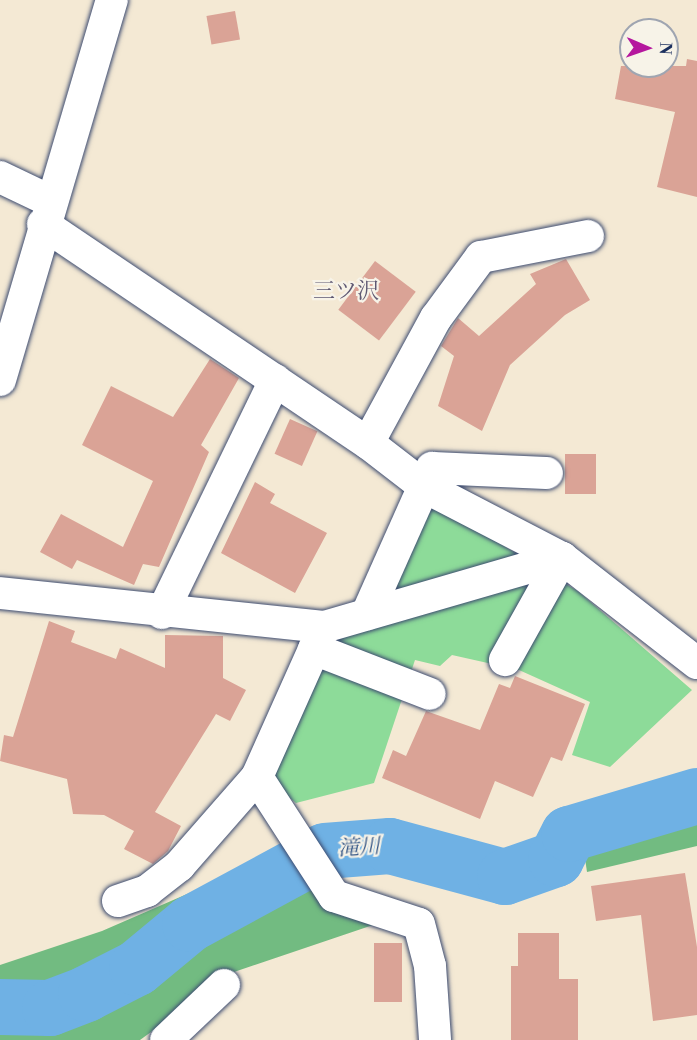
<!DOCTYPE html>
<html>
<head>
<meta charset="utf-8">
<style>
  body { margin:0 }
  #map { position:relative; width:697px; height:1040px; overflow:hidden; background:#f4e9d4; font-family:"Libre Bodoni","Noto Serif JP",serif }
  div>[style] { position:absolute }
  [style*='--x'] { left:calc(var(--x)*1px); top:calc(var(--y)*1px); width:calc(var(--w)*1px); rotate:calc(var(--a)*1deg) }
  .green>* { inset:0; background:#8ddb99 }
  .forest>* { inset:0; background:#72bb81 }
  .river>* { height:56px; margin:-28px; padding:0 28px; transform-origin:28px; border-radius:28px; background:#6fb1e4 }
  .building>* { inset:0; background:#daa396; transform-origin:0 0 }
  .roads { filter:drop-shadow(0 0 2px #3c4b70) drop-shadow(0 0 2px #3c4b70) }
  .minor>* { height:32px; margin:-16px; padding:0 16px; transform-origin:16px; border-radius:16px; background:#fff }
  span { translate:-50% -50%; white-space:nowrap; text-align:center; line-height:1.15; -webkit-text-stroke:4.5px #f7f3e8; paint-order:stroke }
  .water-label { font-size:21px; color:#345686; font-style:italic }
  .quarter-label { font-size:22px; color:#5e5872 }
  .north { position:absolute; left:619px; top:18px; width:60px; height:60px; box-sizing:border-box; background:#f7f3e8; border:2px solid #9fa5b1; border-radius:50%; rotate:92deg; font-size:16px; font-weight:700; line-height:24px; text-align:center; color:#1b2f5e }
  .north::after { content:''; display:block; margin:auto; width:21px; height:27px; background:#b5179e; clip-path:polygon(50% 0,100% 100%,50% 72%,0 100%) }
</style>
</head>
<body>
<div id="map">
  <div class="green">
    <div style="clip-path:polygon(427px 499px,579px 592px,692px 690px,610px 767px,572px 755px,590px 702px,519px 670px,452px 655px,440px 666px,415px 660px,374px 783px,296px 803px,265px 778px,328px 641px)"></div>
  </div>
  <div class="forest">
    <div style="clip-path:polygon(697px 769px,697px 846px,587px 872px,581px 831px)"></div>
    <div style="clip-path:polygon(281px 853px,373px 925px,234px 972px,140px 1040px,0 1040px,0 965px,102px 931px)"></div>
  </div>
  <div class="river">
    <div style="--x:0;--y:1007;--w:50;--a:1.1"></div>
    <div style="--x:50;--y:1008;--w:39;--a:-21"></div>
    <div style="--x:86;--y:994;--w:57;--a:-27"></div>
    <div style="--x:137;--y:968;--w:69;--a:-39.7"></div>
    <div style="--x:190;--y:924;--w:153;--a:-28.4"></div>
    <div style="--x:325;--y:851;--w:65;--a:-4.4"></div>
    <div style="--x:390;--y:846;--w:119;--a:15.1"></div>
    <div style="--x:505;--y:877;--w:54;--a:-19.4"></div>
    <div style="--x:556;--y:859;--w:28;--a:-63"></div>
    <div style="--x:569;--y:834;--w:134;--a:-16.5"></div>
  </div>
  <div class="building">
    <div style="left:235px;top:11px;width:29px;height:29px;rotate:80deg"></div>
    <div style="clip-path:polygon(687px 59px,697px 61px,697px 197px,657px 187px,675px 112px,615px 99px,621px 66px,686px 66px)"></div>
    <div style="clip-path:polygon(566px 259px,590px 300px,565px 315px,510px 365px,482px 431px,438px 406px,454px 356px,441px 346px,458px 318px,479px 336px,536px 284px,530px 274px)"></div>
    <div style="left:375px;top:261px;width:51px;height:61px;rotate:37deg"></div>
    <div style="clip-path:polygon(210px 359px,239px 378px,201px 445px,209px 452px,159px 567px,143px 564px,134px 585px,77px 560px,72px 569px,40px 552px,61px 514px,123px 547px,153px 481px,82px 445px,111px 386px,173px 417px)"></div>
    <div style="left:290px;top:419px;width:30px;height:38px;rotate:24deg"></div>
    <div style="left:565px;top:454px;width:31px;height:40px"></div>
    <div style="clip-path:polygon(255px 482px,275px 494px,270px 503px,327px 533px,295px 593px,221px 553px)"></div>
    <div style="clip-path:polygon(49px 621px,75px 631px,71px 642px,116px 659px,120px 648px,165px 668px,165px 635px,223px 636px,223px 678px,246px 690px,230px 721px,216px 714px,155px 812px,181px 826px,168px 851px,153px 864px,124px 849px,134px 831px,104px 815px,73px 814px,67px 779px,0 761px,4px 735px,13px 737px)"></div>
    <div style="clip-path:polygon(515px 676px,585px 704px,562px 761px,551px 757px,533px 797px,495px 781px,480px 819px,382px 778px,393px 750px,406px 756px,426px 711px,480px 730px,499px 684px,510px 688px)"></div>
    <div style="clip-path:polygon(685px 873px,697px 947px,697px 1015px,653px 1021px,641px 915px,596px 921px,591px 886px)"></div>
    <div style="clip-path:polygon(518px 933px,559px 933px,559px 979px,578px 979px,578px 1040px,511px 1040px,511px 966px,518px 966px)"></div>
    <div style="left:402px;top:943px;width:59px;height:28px;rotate:90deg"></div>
  </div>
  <div class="roads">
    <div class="minor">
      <div style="--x:0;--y:177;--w:55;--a:25.6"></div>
      <div style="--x:43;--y:224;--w:392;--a:34"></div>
      <div style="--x:368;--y:443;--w:72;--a:37.7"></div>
      <div style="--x:425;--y:487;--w:154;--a:27.4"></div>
      <div style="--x:562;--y:558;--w:117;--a:119.2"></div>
      <div style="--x:0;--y:380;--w:396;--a:-73.6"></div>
      <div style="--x:368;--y:443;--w:142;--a:-61.5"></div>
      <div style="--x:436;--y:318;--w:76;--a:-53.6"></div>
      <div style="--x:481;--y:257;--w:109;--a:-11.1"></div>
      <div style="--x:0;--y:593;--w:326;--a:6"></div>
      <div style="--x:324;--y:627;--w:248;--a:-16.2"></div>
      <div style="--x:562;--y:558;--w:171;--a:37.9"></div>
      <div style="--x:162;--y:613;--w:259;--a:-64.1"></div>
      <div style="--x:367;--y:614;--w:160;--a:-66"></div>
      <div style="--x:432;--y:468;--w:115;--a:2.5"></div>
      <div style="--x:324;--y:627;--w:164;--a:114.1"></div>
      <div style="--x:257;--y:777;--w:142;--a:57.1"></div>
      <div style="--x:334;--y:896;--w:89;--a:18.2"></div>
      <div style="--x:419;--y:924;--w:43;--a:75.3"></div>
      <div style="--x:430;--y:966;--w:74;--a:86.1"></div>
      <div style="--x:314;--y:649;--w:124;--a:21.2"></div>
      <div style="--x:118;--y:901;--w:31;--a:-19"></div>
      <div style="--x:147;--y:891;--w:41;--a:-38"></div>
      <div style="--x:179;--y:866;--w:118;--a:-48.8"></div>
      <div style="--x:166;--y:1040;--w:80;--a:-43.5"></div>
    </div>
  </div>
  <div class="water-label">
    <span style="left:359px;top:848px;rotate:-4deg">滝川</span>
  </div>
  <div class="quarter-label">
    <span style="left:346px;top:292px">三ツ沢</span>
  </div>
  <div class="north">N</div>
</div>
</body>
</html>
